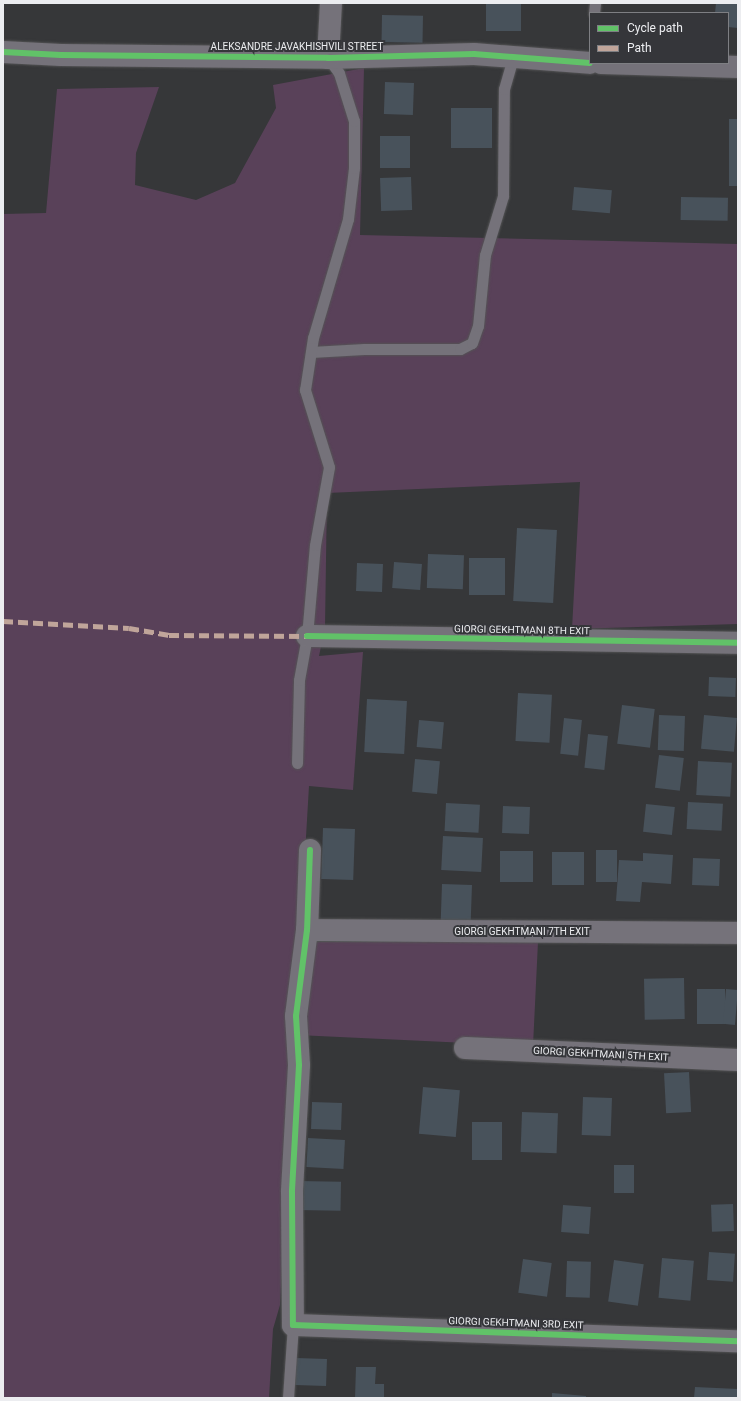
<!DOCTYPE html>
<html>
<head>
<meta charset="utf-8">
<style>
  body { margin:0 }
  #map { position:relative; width:741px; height:1401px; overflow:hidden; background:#363739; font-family:Roboto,sans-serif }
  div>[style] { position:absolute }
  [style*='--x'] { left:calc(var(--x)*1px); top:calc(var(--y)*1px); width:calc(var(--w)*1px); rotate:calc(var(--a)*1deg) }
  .green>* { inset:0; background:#594159 }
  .building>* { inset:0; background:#48525b; transform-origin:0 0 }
  .roads { filter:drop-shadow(0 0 1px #545455) drop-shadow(0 0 1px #545455) }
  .service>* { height:11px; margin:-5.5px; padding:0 5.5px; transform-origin:5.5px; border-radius:5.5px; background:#75727a }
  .minor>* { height:22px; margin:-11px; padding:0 11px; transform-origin:11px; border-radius:11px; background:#75727a }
  .quiet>* { height:5px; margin-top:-2.5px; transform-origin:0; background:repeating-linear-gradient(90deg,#c0a59a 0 10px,transparent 0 15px) }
  .cycleway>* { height:6px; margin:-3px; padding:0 3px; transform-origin:3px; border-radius:3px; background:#61c268 }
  span { translate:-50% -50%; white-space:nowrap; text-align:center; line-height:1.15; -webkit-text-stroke:4px #35363a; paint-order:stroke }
  .street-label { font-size:10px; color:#ecedf0 }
  .frame { position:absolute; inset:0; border:4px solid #ecedf0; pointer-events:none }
  .legend { position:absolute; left:589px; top:12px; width:140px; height:52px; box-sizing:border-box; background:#35363a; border:1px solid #7e7f83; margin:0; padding:5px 7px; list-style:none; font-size:12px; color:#ecedf0 }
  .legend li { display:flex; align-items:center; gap:8px; height:20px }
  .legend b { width:20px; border:1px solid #7e7f83 }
</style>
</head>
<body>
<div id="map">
  <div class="green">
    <div style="clip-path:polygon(364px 68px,360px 235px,738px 244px,738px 624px,572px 629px,580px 482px,327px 493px,325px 628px,319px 656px,363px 652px,353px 790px,309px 786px,301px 922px,302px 942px,538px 942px,533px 1046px,297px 1035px,293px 1051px,280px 1305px,273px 1329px,269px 1398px,3px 1398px,3px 214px,46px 213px,57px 89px,159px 87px,136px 153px,135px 185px,196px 200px,235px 183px,276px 108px,273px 85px)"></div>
  </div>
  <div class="building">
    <div style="left:486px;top:3px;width:35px;height:28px"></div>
    <div style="clip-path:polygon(716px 3px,738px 3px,738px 28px,728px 27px,728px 13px,715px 13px)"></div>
    <div style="left:382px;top:15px;width:41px;height:27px;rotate:1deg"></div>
    <div style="left:385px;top:82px;width:29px;height:32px;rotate:2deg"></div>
    <div style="left:451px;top:108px;width:41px;height:40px"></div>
    <div style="left:729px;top:119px;width:9px;height:67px"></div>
    <div style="left:380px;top:136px;width:30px;height:32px"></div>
    <div style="left:411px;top:177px;width:33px;height:31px;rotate:88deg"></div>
    <div style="left:574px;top:187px;width:38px;height:23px;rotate:5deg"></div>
    <div style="left:681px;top:197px;width:47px;height:23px;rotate:1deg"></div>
    <div style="left:517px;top:528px;width:40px;height:73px;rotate:3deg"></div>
    <div style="left:428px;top:554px;width:36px;height:34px;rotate:2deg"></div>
    <div style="left:469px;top:558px;width:36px;height:37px"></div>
    <div style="left:394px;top:562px;width:28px;height:26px;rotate:4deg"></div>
    <div style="left:357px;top:563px;width:26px;height:28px;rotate:2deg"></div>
    <div style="left:709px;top:677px;width:27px;height:19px;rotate:2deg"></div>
    <div style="left:518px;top:693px;width:34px;height:48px;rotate:3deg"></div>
    <div style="left:367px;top:699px;width:40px;height:53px;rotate:3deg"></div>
    <div style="left:622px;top:705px;width:33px;height:39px;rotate:7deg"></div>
    <div style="left:659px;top:715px;width:26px;height:35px;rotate:2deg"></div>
    <div style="left:704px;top:715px;width:33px;height:34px;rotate:5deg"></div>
    <div style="left:564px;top:718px;width:18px;height:36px;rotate:6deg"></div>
    <div style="left:419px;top:720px;width:25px;height:27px;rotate:5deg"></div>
    <div style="left:588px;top:734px;width:20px;height:34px;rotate:6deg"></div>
    <div style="left:659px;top:755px;width:25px;height:33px;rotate:7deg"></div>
    <div style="left:415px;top:759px;width:25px;height:33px;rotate:5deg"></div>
    <div style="left:698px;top:761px;width:34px;height:34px;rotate:3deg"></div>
    <div style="left:688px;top:802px;width:35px;height:27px;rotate:3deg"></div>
    <div style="left:446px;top:803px;width:34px;height:28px;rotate:3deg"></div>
    <div style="left:646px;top:804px;width:29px;height:28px;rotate:6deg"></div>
    <div style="left:503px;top:806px;width:27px;height:27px;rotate:2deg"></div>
    <div style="left:323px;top:828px;width:32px;height:51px;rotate:2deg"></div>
    <div style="left:443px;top:836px;width:40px;height:34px;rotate:3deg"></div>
    <div style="left:596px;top:850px;width:21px;height:32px"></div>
    <div style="left:533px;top:851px;width:31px;height:33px;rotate:90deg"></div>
    <div style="left:552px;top:852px;width:32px;height:33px"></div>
    <div style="clip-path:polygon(643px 853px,673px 855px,671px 884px,642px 882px,640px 902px,616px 901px,619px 860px,643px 861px)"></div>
    <div style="left:693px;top:858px;width:27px;height:27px;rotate:2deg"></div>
    <div style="left:442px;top:884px;width:30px;height:39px;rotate:2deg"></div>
    <div style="left:684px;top:978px;width:41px;height:40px;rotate:89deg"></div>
    <div style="left:697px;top:989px;width:28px;height:35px"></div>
    <div style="left:726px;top:989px;width:12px;height:35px;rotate:5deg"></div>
    <div style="left:689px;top:1072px;width:40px;height:25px;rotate:87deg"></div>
    <div style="left:423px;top:1087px;width:37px;height:47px;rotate:5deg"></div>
    <div style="left:583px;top:1097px;width:29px;height:38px;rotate:2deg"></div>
    <div style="left:312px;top:1102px;width:30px;height:27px;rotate:2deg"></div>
    <div style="left:522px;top:1112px;width:36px;height:40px;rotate:2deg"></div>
    <div style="left:472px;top:1122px;width:30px;height:38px"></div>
    <div style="left:308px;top:1138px;width:37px;height:29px;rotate:3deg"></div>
    <div style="left:614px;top:1165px;width:20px;height:28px"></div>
    <div style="left:298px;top:1181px;width:43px;height:29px;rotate:1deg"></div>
    <div style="left:733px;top:1204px;width:27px;height:22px;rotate:88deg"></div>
    <div style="left:563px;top:1205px;width:28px;height:27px;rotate:4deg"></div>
    <div style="left:709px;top:1252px;width:26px;height:28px;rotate:4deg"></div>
    <div style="left:662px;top:1258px;width:32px;height:40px;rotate:5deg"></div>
    <div style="left:523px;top:1259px;width:29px;height:34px;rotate:8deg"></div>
    <div style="left:614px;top:1260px;width:30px;height:42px;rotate:8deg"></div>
    <div style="left:567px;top:1261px;width:24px;height:36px;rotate:2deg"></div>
    <div style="left:296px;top:1358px;width:31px;height:27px;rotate:2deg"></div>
    <div style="clip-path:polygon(356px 1367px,376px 1367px,375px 1384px,384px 1384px,384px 1398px,355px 1398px)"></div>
    <div style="clip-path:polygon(695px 1387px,738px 1389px,738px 1398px,694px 1398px)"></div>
    <div style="clip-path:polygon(552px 1393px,586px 1396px,586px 1398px,552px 1398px)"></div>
  </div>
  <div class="roads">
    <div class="service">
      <div style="--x:594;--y:13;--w:10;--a:-84"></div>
      <div style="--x:311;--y:352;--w:53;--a:-3.2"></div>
      <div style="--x:364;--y:349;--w:96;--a:0"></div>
      <div style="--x:460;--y:349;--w:13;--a:-27"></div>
      <div style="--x:472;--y:343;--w:18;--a:-71"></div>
      <div style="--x:478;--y:326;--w:71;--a:-84.4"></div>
      <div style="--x:485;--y:255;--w:62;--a:-73"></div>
      <div style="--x:503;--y:196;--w:107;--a:-89.5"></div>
      <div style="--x:504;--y:89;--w:33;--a:-74"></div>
      <div style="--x:297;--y:763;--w:83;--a:-88.6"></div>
      <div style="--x:299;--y:680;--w:45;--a:-79.7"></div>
      <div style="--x:307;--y:636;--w:91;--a:-85"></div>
      <div style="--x:315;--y:545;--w:79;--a:-79.8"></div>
      <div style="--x:329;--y:467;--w:81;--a:-107.3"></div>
      <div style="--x:305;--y:390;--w:53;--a:-81.3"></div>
      <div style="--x:313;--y:338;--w:124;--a:-73.6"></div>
      <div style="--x:348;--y:219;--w:51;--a:-83.3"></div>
      <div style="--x:354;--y:168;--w:47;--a:-90"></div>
      <div style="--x:354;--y:121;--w:50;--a:-107.4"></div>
      <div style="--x:339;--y:73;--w:19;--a:-126"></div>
      <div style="--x:288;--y:1398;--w:73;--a:-86.1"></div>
    </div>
    <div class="minor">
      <div style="--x:3;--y:52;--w:58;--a:3"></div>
      <div style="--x:61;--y:55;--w:267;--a:0.6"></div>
      <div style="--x:328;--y:58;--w:146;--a:-1.6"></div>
      <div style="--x:474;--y:54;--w:116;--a:4.4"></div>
      <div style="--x:328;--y:58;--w:55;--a:-86.9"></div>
      <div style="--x:601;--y:63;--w:137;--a:1.7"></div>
      <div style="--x:307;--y:636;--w:431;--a:0.9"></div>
      <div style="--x:310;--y:850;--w:80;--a:92.1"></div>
      <div style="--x:307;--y:930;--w:87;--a:97.3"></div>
      <div style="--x:296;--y:1016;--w:49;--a:86.5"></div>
      <div style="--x:299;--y:1065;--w:127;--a:93.2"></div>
      <div style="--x:292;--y:1192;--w:133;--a:89.6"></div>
      <div style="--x:293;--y:1325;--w:445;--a:2.1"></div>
      <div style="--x:307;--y:930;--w:431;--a:0.4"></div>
      <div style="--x:465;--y:1048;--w:273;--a:2.5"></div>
    </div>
  </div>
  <div class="quiet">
    <div style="--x:3;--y:621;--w:126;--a:3.2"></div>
    <div style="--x:129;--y:628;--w:41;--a:9.9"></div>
    <div style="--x:169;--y:635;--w:138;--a:0.4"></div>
  </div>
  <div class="cycleway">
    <div style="--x:3;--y:52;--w:58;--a:3"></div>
    <div style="--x:61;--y:55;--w:267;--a:0.6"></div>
    <div style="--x:328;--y:58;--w:146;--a:-1.6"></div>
    <div style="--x:474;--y:54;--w:116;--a:4.4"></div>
    <div style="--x:307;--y:636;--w:431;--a:0.9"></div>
    <div style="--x:310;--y:850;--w:80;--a:92.1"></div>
    <div style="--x:307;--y:930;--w:87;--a:97.3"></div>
    <div style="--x:296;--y:1016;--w:49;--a:86.5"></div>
    <div style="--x:299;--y:1065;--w:127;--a:93.2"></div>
    <div style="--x:292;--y:1192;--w:133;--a:89.6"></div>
    <div style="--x:293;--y:1325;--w:445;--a:2.1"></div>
  </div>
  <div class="street-label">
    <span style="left:297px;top:47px">ALEKSANDRE JAVAKHISHVILI STREET</span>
    <span style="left:522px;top:630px;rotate:1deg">GIORGI GEKHTMANI 8TH EXIT</span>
    <span style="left:522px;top:932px">GIORGI GEKHTMANI 7TH EXIT</span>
    <span style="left:601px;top:1054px;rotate:3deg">GIORGI GEKHTMANI 5TH EXIT</span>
    <span style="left:516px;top:1323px;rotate:2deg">GIORGI GEKHTMANI 3RD EXIT</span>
  </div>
  <div class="frame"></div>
  <ul class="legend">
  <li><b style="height:5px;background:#61c268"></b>Cycle path</li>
  <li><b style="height:5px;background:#c0a59a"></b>Path</li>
  </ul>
</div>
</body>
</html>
